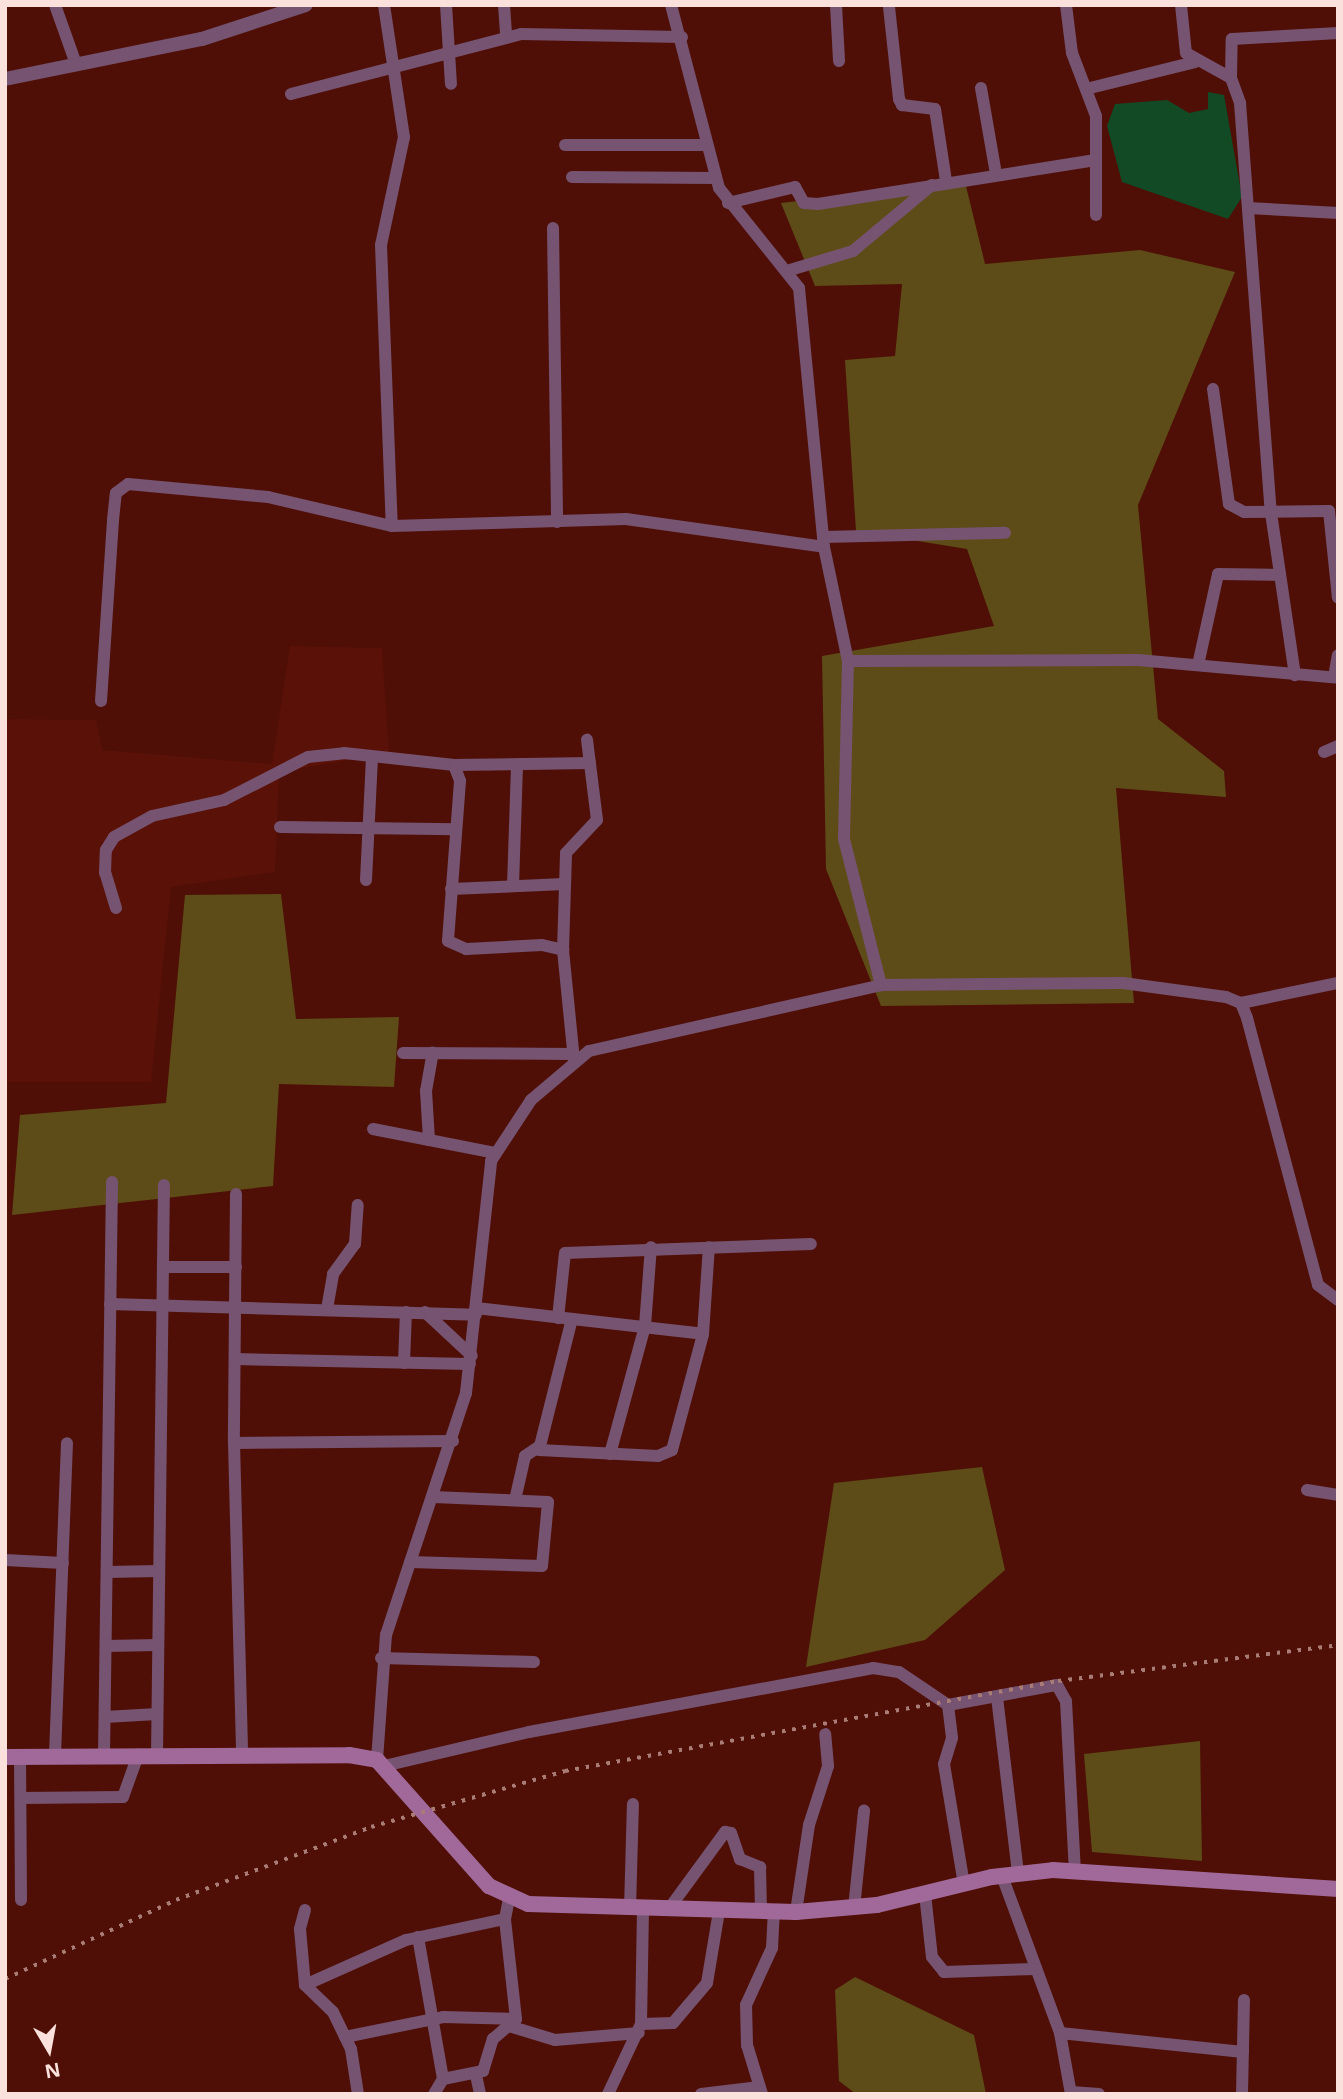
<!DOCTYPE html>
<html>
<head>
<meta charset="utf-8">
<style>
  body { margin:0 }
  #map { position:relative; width:1343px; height:2099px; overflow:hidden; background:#4f0f06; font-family:"Open Sans",sans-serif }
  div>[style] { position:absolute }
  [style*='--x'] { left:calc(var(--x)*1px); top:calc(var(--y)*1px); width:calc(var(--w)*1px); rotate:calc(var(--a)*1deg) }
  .built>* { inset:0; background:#5a1107 }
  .green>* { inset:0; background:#5d4c17 }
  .water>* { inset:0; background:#114a25 }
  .minor>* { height:12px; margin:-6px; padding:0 6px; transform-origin:6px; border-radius:6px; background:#765371 }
  .tertiary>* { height:14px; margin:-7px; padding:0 7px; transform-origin:7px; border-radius:7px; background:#765371 }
  .secondary>* { height:16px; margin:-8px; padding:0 8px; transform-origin:8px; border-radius:8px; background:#a06999 }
  .rail>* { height:3.5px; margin-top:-1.75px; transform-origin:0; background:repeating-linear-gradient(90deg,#a97d76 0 3.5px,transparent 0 10.5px) }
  span { translate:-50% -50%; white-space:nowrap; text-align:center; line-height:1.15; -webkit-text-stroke:5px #4f0f06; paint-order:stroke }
  .frame { position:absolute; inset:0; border:7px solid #fbe1dc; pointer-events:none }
  .north { position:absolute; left:14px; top:2015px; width:70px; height:70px; -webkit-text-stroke:5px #4f0f06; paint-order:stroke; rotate:170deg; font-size:19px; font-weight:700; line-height:28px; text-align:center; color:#fbe1dc }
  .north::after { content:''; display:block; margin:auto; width:24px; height:32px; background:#fbe1dc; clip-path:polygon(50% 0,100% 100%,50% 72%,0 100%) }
</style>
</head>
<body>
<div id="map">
  <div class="built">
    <div style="clip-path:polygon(290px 646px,382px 648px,389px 753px,279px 772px,275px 872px,171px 887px,151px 1082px,5px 1082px,5px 719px,96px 720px,102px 750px,272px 764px)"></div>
  </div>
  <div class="green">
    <div style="clip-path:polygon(965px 182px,985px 264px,1140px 250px,1235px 272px,1138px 505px,1158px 719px,1224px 771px,1226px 797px,1116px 788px,1134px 1003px,881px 1006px,826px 869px,822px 656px,994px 626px,967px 549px,856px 531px,845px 360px,895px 356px,902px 284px,815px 286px,781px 203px)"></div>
    <div style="clip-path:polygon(281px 894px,296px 1019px,399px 1017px,394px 1087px,279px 1084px,273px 1186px,12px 1215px,20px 1115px,166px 1103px,185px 895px)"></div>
    <div style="clip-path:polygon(982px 1467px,1005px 1570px,925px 1640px,806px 1667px,834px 1483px)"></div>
    <div style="clip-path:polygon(1200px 1741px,1202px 1861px,1092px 1852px,1084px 1754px)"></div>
    <div style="clip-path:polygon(855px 1977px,974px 2035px,986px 2094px,856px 2094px,839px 2081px,835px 1990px)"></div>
  </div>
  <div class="water">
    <div style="clip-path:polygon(1208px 92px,1224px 95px,1242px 197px,1228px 219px,1122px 182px,1107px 126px,1115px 104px,1167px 100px,1189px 113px,1208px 109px)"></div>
  </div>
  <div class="minor">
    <div style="--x:55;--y:5;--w:63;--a:70.4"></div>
    <div style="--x:384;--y:5;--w:134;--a:81.4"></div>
    <div style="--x:404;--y:137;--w:110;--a:102"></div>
    <div style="--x:381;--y:245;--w:281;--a:87.8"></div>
    <div style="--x:446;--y:5;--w:79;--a:86.4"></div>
    <div style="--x:504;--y:5;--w:32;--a:86"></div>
    <div style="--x:671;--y:5;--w:189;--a:75.3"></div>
    <div style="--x:719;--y:188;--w:128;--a:51.3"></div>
    <div style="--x:799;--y:288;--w:260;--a:84.5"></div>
    <div style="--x:824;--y:547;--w:116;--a:78.1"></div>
    <div style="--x:848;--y:661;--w:178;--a:91.3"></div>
    <div style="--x:844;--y:839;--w:151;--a:75.8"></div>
    <div style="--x:836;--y:5;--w:56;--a:86.9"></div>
    <div style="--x:1066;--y:5;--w:48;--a:82.9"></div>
    <div style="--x:1072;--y:53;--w:67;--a:69.1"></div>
    <div style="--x:1096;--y:116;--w:99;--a:90"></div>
    <div style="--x:1181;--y:5;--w:48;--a:84.1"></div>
    <div style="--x:1186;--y:53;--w:51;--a:29.1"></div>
    <div style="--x:1231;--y:78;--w:27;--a:70"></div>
    <div style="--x:1240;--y:103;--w:411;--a:85.7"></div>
    <div style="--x:1271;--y:513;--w:164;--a:81.6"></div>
    <div style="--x:889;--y:7;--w:93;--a:83.8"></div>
    <div style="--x:899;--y:99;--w:7;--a:63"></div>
    <div style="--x:902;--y:105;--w:33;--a:7"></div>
    <div style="--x:935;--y:109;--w:73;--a:81.3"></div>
    <div style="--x:1231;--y:78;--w:39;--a:-89"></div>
    <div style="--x:1232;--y:39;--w:106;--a:-3.2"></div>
    <div style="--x:981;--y:88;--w:87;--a:80.1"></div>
    <div style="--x:1086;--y:89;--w:112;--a:-13.9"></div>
    <div style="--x:291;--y:94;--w:238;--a:-14.6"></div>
    <div style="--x:521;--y:34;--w:161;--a:1.1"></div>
    <div style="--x:565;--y:145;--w:141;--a:0"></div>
    <div style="--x:572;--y:177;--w:143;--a:0.4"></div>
    <div style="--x:728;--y:203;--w:69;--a:-13.4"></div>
    <div style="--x:795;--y:187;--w:18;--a:61"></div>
    <div style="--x:804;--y:203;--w:14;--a:4"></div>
    <div style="--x:818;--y:204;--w:281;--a:-9"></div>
    <div style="--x:1248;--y:208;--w:90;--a:3.2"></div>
    <div style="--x:553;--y:228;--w:294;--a:89.2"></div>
    <div style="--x:790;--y:270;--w:66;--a:-16.8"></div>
    <div style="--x:853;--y:251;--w:103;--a:-39.9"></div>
    <div style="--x:1213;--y:389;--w:116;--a:82.1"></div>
    <div style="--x:1229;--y:504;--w:17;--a:28"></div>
    <div style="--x:1244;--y:512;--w:85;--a:-0.7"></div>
    <div style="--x:1329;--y:511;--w:87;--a:84.1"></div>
    <div style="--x:823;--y:537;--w:182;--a:-1.3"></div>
    <div style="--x:848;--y:661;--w:290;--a:-0.2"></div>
    <div style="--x:1138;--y:660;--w:201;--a:5.1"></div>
    <div style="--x:1198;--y:665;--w:93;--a:-77.6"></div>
    <div style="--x:1218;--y:574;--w:62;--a:0.9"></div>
    <div style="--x:1334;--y:677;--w:22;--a:-80"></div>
    <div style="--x:101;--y:701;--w:181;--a:-86.2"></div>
    <div style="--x:113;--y:520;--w:27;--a:-84"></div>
    <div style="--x:116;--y:493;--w:15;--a:-37"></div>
    <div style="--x:128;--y:484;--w:141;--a:5.3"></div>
    <div style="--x:268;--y:497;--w:127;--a:13.2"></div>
    <div style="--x:392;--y:526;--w:234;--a:-1.7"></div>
    <div style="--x:626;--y:519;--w:200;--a:8"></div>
    <div style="--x:1324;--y:752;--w:15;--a:-23"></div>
    <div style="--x:454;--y:765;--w:136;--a:-0.8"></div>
    <div style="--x:280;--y:827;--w:176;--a:0.7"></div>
    <div style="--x:366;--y:880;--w:122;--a:-87.2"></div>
    <div style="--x:513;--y:886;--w:120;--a:-88.1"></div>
    <div style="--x:451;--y:889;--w:113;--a:-2.5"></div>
    <div style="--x:116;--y:908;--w:37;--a:-107"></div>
    <div style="--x:105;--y:873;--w:23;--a:-88"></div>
    <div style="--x:106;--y:850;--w:15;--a:-58"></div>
    <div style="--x:114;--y:837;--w:43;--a:-28.9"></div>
    <div style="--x:152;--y:816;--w:74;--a:-12.5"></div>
    <div style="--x:224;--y:800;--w:94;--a:-27.1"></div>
    <div style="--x:308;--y:757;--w:36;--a:-6"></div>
    <div style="--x:344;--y:753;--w:111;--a:6.2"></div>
    <div style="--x:454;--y:765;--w:17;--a:69"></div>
    <div style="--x:460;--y:781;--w:160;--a:94.3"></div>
    <div style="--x:448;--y:941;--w:20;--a:24"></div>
    <div style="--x:466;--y:949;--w:76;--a:-3"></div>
    <div style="--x:542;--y:945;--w:22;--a:13"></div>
    <div style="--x:563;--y:950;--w:111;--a:84.3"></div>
    <div style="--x:563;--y:950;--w:97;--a:-88.2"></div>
    <div style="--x:566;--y:853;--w:45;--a:-46.8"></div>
    <div style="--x:597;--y:820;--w:81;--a:-97.1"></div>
    <div style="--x:1241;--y:1003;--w:99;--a:-11.7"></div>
    <div style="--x:403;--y:1053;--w:171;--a:0.3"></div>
    <div style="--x:373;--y:1129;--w:124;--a:11.1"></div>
    <div style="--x:429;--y:1140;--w:49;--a:-93.5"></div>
    <div style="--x:426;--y:1091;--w:39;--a:-80"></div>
    <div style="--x:236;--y:1194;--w:249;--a:90.5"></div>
    <div style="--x:234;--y:1443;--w:219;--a:-0.5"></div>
    <div style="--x:163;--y:1267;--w:73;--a:0"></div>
    <div style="--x:110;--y:1304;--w:366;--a:1.7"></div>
    <div style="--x:476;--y:1308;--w:228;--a:6.5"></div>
    <div style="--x:327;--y:1309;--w:36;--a:-80"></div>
    <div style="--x:333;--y:1274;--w:37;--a:-54"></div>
    <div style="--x:355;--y:1244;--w:39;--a:-86"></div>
    <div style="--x:425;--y:1312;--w:64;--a:43.1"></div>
    <div style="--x:558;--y:1318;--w:65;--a:-83.9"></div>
    <div style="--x:565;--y:1253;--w:246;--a:-2.1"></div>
    <div style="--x:235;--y:1359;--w:235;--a:1.2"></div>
    <div style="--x:404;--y:1363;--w:51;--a:-87.8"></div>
    <div style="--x:234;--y:1443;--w:311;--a:88.5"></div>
    <div style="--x:539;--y:1450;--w:119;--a:2.9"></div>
    <div style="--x:658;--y:1456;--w:15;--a:-23"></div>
    <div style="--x:672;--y:1450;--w:120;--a:-75"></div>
    <div style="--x:703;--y:1334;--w:87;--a:-86.1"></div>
    <div style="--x:610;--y:1454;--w:133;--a:-74.7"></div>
    <div style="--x:645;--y:1326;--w:79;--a:-85.7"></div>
    <div style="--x:1307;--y:1490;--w:31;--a:9"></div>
    <div style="--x:515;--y:1500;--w:45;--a:-77.2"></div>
    <div style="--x:525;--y:1456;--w:18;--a:-34"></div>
    <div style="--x:540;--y:1446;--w:131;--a:-75.9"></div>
    <div style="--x:5;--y:1560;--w:58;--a:3"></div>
    <div style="--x:410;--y:1562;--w:132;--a:1.7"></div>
    <div style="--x:542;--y:1566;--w:64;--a:-84.6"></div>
    <div style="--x:548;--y:1502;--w:115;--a:-177.5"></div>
    <div style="--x:107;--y:1572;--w:51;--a:-1.1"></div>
    <div style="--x:106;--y:1646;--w:51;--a:-1.1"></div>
    <div style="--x:381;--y:1658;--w:153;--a:1.5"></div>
    <div style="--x:997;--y:1697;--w:178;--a:83.2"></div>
    <div style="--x:948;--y:1705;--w:33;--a:83"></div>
    <div style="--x:952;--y:1738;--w:27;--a:107"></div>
    <div style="--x:944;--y:1764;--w:123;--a:80.6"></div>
    <div style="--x:105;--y:1717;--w:52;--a:-3.3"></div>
    <div style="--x:157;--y:1754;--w:569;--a:-89.3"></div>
    <div style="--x:55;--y:1755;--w:312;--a:-87.8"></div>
    <div style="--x:20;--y:1756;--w:144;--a:89.6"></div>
    <div style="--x:104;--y:1756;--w:574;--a:-89.2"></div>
    <div style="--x:377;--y:1760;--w:125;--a:-85.9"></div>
    <div style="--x:386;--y:1635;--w:255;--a:-71.7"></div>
    <div style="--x:466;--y:1393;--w:233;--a:-83.8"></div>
    <div style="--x:491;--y:1161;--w:73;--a:-56.7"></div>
    <div style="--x:531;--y:1100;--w:76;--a:-40.2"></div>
    <div style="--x:589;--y:1051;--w:299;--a:-12.7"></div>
    <div style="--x:881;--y:985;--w:242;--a:-0.5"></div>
    <div style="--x:1123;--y:983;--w:104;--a:7.7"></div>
    <div style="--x:1226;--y:997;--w:16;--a:22"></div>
    <div style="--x:1241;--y:1003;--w:16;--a:68"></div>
    <div style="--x:1247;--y:1018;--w:276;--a:75.1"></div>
    <div style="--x:1318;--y:1285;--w:25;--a:37"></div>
    <div style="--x:384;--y:1766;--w:149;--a:-13.2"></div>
    <div style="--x:529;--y:1732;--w:350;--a:-10.5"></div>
    <div style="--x:873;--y:1668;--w:26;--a:9"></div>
    <div style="--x:899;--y:1672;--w:59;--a:34"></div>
    <div style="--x:948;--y:1705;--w:111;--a:-10.4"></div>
    <div style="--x:1057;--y:1685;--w:18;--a:61"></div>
    <div style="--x:1066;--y:1701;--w:171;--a:87"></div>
    <div style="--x:21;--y:1798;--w:102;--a:-0.6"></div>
    <div style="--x:123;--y:1797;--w:45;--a:-70.3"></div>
    <div style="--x:1002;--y:1876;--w:167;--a:69.7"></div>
    <div style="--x:1060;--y:2033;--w:62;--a:79.8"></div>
    <div style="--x:925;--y:1894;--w:63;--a:83.7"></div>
    <div style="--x:932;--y:1957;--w:19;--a:51"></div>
    <div style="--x:944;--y:1972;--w:92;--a:-1.9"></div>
    <div style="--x:854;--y:1908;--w:98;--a:-84.1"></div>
    <div style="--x:630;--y:1909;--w:105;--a:-88.4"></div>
    <div style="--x:305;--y:1910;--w:20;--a:105"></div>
    <div style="--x:300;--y:1929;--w:56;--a:84.9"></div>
    <div style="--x:305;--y:1985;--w:39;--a:44"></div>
    <div style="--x:333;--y:2012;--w:41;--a:64.1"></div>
    <div style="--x:351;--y:2049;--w:46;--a:81.2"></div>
    <div style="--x:668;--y:1910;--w:97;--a:-53.8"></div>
    <div style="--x:725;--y:1832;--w:6;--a:9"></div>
    <div style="--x:731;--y:1833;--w:28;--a:71"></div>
    <div style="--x:740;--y:1859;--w:22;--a:22"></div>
    <div style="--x:760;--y:1867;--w:44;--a:88.7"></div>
    <div style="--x:796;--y:1912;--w:88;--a:-81.5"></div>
    <div style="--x:809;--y:1825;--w:62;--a:-72.1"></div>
    <div style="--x:828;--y:1766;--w:32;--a:-95"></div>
    <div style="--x:418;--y:1937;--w:144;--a:80"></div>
    <div style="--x:305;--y:1985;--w:111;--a:-24"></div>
    <div style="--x:406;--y:1940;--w:101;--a:-12"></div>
    <div style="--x:641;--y:2024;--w:32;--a:-2"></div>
    <div style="--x:673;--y:2023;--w:52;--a:-49.6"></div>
    <div style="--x:707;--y:1983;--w:73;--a:-80.5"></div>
    <div style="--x:509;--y:2026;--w:48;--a:16.9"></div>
    <div style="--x:555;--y:2040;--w:84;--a:-4.8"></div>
    <div style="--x:1060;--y:2033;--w:184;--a:5.9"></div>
    <div style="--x:345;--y:2037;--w:100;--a:-11.5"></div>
    <div style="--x:443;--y:2017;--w:73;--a:1.6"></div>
    <div style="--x:476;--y:2075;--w:19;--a:78"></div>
    <div style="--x:1071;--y:2092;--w:28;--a:4"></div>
    <div style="--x:434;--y:2094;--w:17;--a:-59"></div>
    <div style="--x:443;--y:2079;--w:41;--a:-11.3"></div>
    <div style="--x:483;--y:2071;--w:34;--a:-73"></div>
    <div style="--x:493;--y:2039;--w:30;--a:-41"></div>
    <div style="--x:516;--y:2019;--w:101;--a:-96.3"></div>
    <div style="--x:505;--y:1919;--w:21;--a:-79"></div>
    <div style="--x:608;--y:2094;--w:77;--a:-64.8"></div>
    <div style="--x:641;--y:2024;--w:115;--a:-89"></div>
    <div style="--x:701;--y:2094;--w:59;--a:-6.8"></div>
    <div style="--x:762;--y:2094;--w:51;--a:-107"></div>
    <div style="--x:747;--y:2045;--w:40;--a:-91.4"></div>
    <div style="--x:746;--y:2005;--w:63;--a:-65.5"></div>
    <div style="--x:772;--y:1948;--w:37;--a:-87"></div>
    <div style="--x:1242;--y:2094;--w:94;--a:-88.8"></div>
  </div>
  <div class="tertiary">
    <div style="--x:5;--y:79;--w:201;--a:-11.5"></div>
    <div style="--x:202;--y:39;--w:109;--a:-18.1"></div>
  </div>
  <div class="secondary">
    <div style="--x:5;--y:1757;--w:344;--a:-0.3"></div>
    <div style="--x:349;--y:1755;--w:28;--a:10"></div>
    <div style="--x:377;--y:1760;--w:169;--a:48.4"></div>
    <div style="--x:489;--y:1886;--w:43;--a:24.8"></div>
    <div style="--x:528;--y:1904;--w:268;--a:1.7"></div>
    <div style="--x:796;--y:1912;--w:81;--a:-4.9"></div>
    <div style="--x:877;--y:1905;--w:118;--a:-13.7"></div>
    <div style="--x:992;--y:1877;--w:61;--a:-6.5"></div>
    <div style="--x:1053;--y:1870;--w:286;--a:3.8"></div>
  </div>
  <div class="rail">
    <div style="--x:5;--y:1979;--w:188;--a:-24.8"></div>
    <div style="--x:176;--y:1900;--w:208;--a:-20.5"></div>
    <div style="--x:371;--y:1827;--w:202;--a:-16.1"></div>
    <div style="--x:565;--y:1771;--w:501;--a:-10.35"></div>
    <div style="--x:1058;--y:1681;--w:282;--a:-7.3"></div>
  </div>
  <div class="frame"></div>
  <div class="north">N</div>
</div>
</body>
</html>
